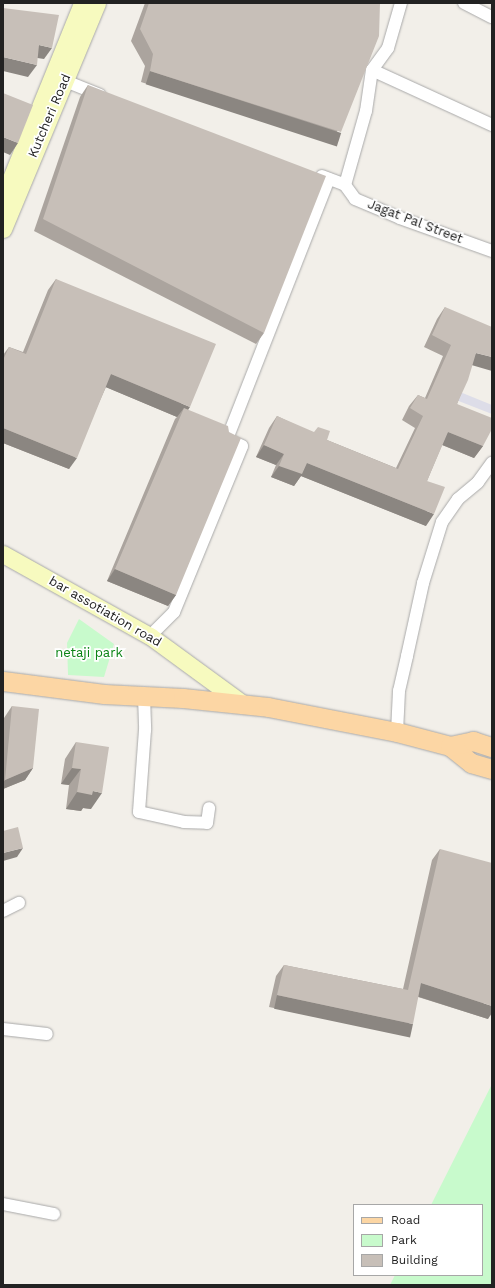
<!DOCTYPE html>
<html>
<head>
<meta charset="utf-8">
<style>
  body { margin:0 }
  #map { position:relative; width:495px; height:1288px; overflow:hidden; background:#f2efe9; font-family:"Work Sans",sans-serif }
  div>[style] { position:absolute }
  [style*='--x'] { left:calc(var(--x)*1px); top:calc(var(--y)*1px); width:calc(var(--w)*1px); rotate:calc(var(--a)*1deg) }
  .park>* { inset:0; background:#c8facc }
  .plaza>* { inset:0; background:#dddde8 }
  .roads { filter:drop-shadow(0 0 1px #a9a9a9) drop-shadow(0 0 1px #a9a9a9) }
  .street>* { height:12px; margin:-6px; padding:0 6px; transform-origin:6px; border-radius:6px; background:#fff }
  .secondary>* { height:17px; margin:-8.5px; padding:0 8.5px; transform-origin:8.5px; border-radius:8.5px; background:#f7fabf }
  .primary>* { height:19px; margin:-9.5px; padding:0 9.5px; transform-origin:9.5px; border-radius:9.5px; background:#fcd6a4 }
  .wall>* { inset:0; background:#aba49e }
  .shaded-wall>* { inset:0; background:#8b8681; transform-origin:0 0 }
  .building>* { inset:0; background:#c7bfb8 }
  span { translate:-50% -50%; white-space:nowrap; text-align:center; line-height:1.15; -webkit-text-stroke:3.5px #fff; paint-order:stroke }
  .street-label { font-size:13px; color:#222 }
  .park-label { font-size:13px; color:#0c8416 }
  .frame { position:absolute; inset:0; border:4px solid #222; pointer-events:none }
  .legend { position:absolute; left:353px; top:1204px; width:130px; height:72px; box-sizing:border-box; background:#fff; border:1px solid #a7a7a7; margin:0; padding:5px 7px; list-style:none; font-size:12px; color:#222 }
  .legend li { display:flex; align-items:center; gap:8px; height:20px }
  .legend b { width:20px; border:1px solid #a7a7a7 }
</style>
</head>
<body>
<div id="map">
  <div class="park">
    <div style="clip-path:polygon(79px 619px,114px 644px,104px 677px,68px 675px,67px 643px)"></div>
    <div style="clip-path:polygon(492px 1084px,492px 1285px,390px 1285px,395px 1275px,482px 1275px,482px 1205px,431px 1205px)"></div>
  </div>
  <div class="plaza">
    <div style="clip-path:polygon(460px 392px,492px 405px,492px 414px,456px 400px)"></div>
  </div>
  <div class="roads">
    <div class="street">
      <div style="--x:464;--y:3;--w:31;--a:27"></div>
      <div style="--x:372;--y:70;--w:132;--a:24.6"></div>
      <div style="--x:58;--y:78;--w:45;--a:22"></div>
      <div style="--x:322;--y:176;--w:25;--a:21"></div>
      <div style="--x:345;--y:185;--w:77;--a:-74.2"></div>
      <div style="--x:366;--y:111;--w:41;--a:-81.7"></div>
      <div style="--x:372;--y:70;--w:27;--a:-54"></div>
      <div style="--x:388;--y:48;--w:47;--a:-73.9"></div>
      <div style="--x:345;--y:185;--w:17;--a:54"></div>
      <div style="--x:355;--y:199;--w:49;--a:22.9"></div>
      <div style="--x:400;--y:218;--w:98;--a:19.7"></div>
      <div style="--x:150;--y:636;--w:34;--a:-45"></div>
      <div style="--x:174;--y:612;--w:179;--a:-67.7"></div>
      <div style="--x:242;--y:446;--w:17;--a:-155"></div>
      <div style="--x:227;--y:439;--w:279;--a:-68.6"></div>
      <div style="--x:144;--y:696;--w:34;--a:88"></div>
      <div style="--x:145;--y:730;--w:82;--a:94.2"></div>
      <div style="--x:139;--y:812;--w:46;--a:12.5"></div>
      <div style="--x:184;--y:822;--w:23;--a:2"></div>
      <div style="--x:207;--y:823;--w:15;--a:-82"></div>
      <div style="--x:397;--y:732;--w:41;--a:-87.2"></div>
      <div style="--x:399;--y:691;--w:36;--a:-77"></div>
      <div style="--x:407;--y:656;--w:75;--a:-77.6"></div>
      <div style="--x:423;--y:583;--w:64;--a:-72.7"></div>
      <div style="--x:442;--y:522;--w:28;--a:-55"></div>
      <div style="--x:458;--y:499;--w:26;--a:-40"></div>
      <div style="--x:478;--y:482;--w:24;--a:-54"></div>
      <div style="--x:3;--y:911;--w:18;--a:-27"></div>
      <div style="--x:3;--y:1029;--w:44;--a:6.5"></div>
      <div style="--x:3;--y:1204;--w:52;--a:11.1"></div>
    </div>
    <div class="secondary">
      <div style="--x:3;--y:198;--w:210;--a:-67.9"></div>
      <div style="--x:3;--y:229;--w:245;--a:-67.4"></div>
      <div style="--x:3;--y:554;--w:168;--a:29.2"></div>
      <div style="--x:150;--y:636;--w:115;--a:36.2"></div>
    </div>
    <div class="primary">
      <div style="--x:3;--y:681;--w:102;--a:7.3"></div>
      <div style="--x:104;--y:694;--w:79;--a:2.9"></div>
      <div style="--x:183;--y:698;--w:85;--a:6"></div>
      <div style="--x:268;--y:707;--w:131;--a:11"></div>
      <div style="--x:397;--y:732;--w:55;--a:14.8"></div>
      <div style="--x:450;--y:746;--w:27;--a:39"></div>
      <div style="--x:471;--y:763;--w:22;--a:16"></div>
      <div style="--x:450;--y:746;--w:24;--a:-12"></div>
      <div style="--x:473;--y:741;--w:20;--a:18"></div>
    </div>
  </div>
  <div class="wall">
    <div style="clip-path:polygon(145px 3px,380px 3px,333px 144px,141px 82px,145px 66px,131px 41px)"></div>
    <div style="clip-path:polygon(88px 85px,264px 333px,256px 344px,34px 231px,80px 97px)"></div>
    <div style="clip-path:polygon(56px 279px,188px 410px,176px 595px,168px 606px,107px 581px,175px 419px,177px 417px,106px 387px,69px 469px,3px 443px,3px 355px,9px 347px,23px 352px,48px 290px)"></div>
    <div style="clip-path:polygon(445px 307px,472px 365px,457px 404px,483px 446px,474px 458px,442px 445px,427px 481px,426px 526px,301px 476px,294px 486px,271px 477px,276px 465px,256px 457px,269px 428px,277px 416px,327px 440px,396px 468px,415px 428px,402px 420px,409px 406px,418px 395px,425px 398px,443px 356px,424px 347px,437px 319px)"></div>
    <div style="clip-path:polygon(12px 706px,33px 768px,25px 780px,3px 789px,3px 730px,4px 718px)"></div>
    <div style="clip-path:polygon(76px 742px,91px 809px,83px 808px,81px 811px,66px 809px,69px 785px,61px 784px,65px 759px)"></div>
    <div style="clip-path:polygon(440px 849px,488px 1019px,418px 997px,404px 1035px,269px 1007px,276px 976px,284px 965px,403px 989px,432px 860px)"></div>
  </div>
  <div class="shaded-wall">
    <div style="clip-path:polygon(39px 45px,52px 48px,44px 59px,31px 57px)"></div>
    <div style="clip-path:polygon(3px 57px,37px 65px,28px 77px,3px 71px)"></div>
    <div style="left:150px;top:71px;width:201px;height:14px;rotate:18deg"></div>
    <div style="clip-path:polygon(3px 137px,18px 143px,10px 155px,3px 152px)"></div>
    <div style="clip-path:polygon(476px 353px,492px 357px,492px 371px,468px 364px)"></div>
    <div style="clip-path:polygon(111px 374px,190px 407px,182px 419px,184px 408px,177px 417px,103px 386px)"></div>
    <div style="clip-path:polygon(3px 428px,77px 458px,69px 469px,3px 443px)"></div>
    <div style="clip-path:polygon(448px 432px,483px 446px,474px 458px,440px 444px)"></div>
    <div style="clip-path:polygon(264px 445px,284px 454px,276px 465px,256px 457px)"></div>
    <div style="clip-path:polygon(307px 463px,434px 514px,426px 526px,301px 476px,294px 486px,271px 477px,279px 466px)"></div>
    <div style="clip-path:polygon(115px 569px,176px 595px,168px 606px,107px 581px)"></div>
    <div style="clip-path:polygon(33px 768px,25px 780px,3px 789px,3px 783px,5px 780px)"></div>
    <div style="clip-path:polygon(72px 768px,81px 769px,69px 785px,61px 784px)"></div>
    <div style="clip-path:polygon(93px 791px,102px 793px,91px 809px,83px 808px,81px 811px,66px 809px,77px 792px)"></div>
    <div style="clip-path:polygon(23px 848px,17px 857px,3px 861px,3px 853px)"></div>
    <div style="clip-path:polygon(421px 983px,492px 1006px,492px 1013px,488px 1019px,413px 995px)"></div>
    <div style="left:277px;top:995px;width:139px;height:14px;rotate:12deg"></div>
  </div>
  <div class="building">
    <div style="clip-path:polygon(149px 3px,380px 3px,379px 36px,341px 132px,150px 71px,153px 54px,140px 29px)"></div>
    <div style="clip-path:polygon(3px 8px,59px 15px,52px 48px,39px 45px,37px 65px,3px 57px)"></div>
    <div style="clip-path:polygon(88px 85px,326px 176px,264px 333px,43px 219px)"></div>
    <div style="clip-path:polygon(3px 93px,33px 105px,18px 143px,3px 137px)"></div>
    <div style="clip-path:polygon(56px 279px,216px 344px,190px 407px,111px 374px,77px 458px,3px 428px,3px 360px,9px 347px,26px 354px)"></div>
    <div style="clip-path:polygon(445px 307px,492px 327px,492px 357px,476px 353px,468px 380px,457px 404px,492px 418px,492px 429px,483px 446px,448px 432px,427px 481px,445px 487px,434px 514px,307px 463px,302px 474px,279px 466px,284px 454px,264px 445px,277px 416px,314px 432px,318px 427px,330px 431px,327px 440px,398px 469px,423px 416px,410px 408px,418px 395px,427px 399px,451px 345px,432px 335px)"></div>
    <div style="clip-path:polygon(184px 408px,228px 426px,229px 432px,241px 438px,176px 595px,115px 569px)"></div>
    <div style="clip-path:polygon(12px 706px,39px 709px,33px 768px,5px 780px)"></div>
    <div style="clip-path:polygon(76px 742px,109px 747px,102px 793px,93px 791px,92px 795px,77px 792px,81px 769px,72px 768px)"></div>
    <div style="clip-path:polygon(18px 827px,23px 848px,3px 853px,3px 831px)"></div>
    <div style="clip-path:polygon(440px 849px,492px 863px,492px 1006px,421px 983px,413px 1024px,277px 995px,284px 965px,408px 990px)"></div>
  </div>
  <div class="street-label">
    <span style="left:50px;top:116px;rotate:-67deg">Kutcheri Road</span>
    <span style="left:415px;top:222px;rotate:21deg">Jagat Pal Street</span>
    <span style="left:105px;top:612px;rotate:30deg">bar assotiation road</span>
  </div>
  <div class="park-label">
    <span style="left:89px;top:653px">netaji park</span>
  </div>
  <div class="frame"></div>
  <ul class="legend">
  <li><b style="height:5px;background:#fcd6a4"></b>Road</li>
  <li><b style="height:11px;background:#c8facc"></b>Park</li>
  <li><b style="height:11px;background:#c7bfb8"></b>Building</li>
  </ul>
</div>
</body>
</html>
